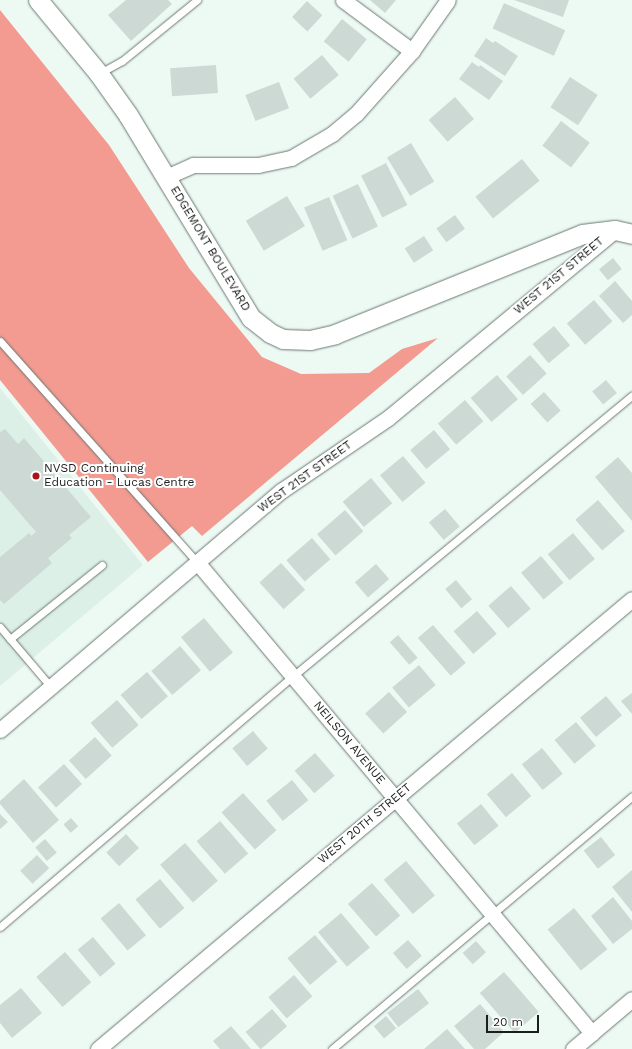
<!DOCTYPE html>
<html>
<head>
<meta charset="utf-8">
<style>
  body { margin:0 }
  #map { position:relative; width:632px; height:1049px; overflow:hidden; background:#edfaf4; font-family:"Work Sans",sans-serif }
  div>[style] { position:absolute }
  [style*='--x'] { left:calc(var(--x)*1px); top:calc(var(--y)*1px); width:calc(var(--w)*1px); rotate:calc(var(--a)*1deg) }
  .built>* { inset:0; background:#dcf0e7 }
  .forest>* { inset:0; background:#f39b91 }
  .building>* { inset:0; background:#cdd9d4; transform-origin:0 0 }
  .roads { filter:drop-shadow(0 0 1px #6c7772) drop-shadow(0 0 1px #6c7772) }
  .service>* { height:7px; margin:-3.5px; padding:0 3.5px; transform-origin:3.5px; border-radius:3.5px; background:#fff }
  .minor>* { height:15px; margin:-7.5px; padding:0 7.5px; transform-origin:7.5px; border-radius:7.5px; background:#fff }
  .tertiary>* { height:19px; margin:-9.5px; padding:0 9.5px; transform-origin:9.5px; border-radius:9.5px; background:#fff }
  .dots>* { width:11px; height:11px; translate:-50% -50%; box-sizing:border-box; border:2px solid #fff; border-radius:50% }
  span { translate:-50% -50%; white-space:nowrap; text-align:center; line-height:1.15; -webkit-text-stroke:4px #fff; paint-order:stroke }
  .street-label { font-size:12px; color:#191e1c }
  .poi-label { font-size:12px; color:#191e1c }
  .left { translate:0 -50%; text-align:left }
  .scale { position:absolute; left:486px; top:1015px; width:53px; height:18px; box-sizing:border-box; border:2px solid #191e1c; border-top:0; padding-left:5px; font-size:12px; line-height:14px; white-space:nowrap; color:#191e1c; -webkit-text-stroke:3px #fff; paint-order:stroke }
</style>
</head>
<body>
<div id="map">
  <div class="built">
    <div style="clip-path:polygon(0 388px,143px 565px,0 686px)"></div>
  </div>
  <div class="forest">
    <div style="clip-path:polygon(0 10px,109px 145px,189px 268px,262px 357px,301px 374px,369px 373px,402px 349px,438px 338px,202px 536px,192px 526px,148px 562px,0 380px)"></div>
  </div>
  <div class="building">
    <div style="clip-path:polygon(126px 0,168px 0,172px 4px,131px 41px,108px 15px)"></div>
    <div style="clip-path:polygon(370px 0,396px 0,385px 13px)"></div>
    <div style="clip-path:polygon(514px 0,569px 0,563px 17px)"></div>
    <div style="left:307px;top:1px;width:21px;height:22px;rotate:43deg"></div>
    <div style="left:504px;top:3px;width:67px;height:28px;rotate:24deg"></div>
    <div style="left:342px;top:19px;width:32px;height:29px;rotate:39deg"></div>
    <div style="clip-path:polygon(486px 38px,493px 43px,495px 41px,518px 56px,505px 76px,474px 56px)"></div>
    <div style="left:322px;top:55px;width:26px;height:37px;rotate:50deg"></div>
    <div style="clip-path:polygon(472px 62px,479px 67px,480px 65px,503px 81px,489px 100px,459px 79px)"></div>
    <div style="left:216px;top:65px;width:28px;height:46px;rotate:86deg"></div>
    <div style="left:570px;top:77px;width:33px;height:36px;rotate:33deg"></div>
    <div style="left:279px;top:82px;width:28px;height:36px;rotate:69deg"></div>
    <div style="left:455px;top:97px;width:29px;height:35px;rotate:49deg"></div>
    <div style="left:561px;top:121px;width:36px;height:31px;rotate:37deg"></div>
    <div style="left:411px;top:143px;width:45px;height:28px;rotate:59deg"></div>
    <div style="left:522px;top:159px;width:28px;height:60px;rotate:51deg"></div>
    <div style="left:386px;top:163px;width:47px;height:28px;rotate:63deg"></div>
    <div style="left:358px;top:184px;width:47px;height:28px;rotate:65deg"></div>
    <div style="left:287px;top:196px;width:35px;height:48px;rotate:59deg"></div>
    <div style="left:329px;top:197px;width:47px;height:27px;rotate:67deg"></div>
    <div style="left:455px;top:215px;width:17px;height:23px;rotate:54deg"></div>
    <div style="left:424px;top:236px;width:17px;height:23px;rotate:57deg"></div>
    <div style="left:613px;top:258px;width:14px;height:18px;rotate:51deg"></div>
    <div style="clip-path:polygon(615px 281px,632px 301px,632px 315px,623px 323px,599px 296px)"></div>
    <div style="left:594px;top:300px;width:28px;height:36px;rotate:49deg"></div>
    <div style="left:554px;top:326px;width:25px;height:28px;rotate:50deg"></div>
    <div style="left:530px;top:355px;width:25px;height:32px;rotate:48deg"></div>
    <div style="left:497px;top:375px;width:32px;height:35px;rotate:49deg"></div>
    <div style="left:606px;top:380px;width:17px;height:18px;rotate:50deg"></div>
    <div style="left:544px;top:392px;width:25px;height:18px;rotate:48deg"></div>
    <div style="left:465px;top:400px;width:28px;height:36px;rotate:49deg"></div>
    <div style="clip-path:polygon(5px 429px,18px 444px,24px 438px,91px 517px,69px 535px,72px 538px,48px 558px,52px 563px,4px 604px,0 600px,0 557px,29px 533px,31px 536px,36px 532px,0 490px,0 432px)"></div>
    <div style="left:434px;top:430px;width:25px;height:31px;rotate:50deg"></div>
    <div style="left:403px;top:456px;width:35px;height:30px;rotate:50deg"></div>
    <div style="clip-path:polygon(618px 457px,632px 473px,632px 521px,595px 477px)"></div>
    <div style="left:371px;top:478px;width:33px;height:37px;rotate:50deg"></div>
    <div style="left:598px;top:500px;width:41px;height:30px;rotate:49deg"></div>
    <div style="left:445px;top:509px;width:23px;height:21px;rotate:50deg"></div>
    <div style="left:345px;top:510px;width:28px;height:37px;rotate:49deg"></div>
    <div style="left:573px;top:533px;width:34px;height:33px;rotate:50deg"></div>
    <div style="left:312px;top:538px;width:28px;height:34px;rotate:49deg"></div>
    <div style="left:541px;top:556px;width:35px;height:26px;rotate:50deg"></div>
    <div style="left:281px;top:563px;width:36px;height:29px;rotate:48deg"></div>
    <div style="left:376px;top:564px;width:20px;height:28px;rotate:49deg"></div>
    <div style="left:456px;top:580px;width:25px;height:14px;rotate:50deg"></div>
    <div style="left:511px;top:586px;width:30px;height:30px;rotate:49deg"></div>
    <div style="left:477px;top:611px;width:30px;height:31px;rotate:49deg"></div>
    <div style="left:204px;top:618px;width:45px;height:30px;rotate:50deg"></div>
    <div style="left:433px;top:625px;width:50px;height:20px;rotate:49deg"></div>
    <div style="left:398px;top:635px;width:30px;height:11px;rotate:49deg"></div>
    <div style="left:180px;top:646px;width:32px;height:38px;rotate:49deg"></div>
    <div style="left:419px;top:665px;width:26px;height:35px;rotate:50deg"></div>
    <div style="left:147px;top:672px;width:32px;height:35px;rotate:49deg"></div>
    <div style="left:389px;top:692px;width:27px;height:32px;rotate:48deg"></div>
    <div style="clip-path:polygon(632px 693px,632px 714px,621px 701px)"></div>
    <div style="left:606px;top:696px;width:25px;height:34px;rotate:50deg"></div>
    <div style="left:117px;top:700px;width:33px;height:35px;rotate:49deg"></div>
    <div style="left:576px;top:722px;width:31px;height:28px;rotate:50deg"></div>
    <div style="left:253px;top:731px;width:23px;height:27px;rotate:50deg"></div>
    <div style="left:95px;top:737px;width:25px;height:35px;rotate:48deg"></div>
    <div style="left:542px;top:748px;width:33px;height:26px;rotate:51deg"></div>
    <div style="left:315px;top:753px;width:30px;height:27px;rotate:49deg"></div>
    <div style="left:64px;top:764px;width:27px;height:35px;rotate:48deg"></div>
    <div style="left:512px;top:773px;width:30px;height:33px;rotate:50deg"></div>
    <div style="clip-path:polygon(24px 779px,59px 820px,33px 843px,0 804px,0 801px)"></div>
    <div style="left:292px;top:780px;width:26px;height:33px;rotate:51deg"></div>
    <div style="left:243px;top:793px;width:50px;height:29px;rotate:48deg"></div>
    <div style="left:481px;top:804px;width:28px;height:31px;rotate:51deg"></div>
    <div style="clip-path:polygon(0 814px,8px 822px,0 829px)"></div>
    <div style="left:71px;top:818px;width:11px;height:10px;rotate:49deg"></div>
    <div style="left:220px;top:821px;width:43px;height:31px;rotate:49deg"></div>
    <div style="left:126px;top:834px;width:19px;height:27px;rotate:47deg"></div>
    <div style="left:601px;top:837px;width:23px;height:22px;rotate:52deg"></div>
    <div style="left:45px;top:839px;width:18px;height:13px;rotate:49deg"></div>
    <div style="left:185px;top:843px;width:50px;height:33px;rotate:49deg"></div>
    <div style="left:37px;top:855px;width:18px;height:23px;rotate:47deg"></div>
    <div style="left:406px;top:861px;width:45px;height:29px;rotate:50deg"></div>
    <div style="clip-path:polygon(632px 870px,632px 912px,612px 887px)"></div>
    <div style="left:160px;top:879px;width:38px;height:32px;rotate:50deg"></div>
    <div style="left:372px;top:883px;width:43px;height:32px;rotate:49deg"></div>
    <div style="clip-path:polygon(613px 897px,632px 921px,632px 929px,613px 944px,591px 916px)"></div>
    <div style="left:119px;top:903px;width:42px;height:24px;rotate:50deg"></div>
    <div style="left:574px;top:908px;width:53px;height:34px;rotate:51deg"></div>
    <div style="left:341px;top:913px;width:45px;height:30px;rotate:50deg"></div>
    <div style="left:315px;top:935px;width:35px;height:36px;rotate:50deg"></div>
    <div style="left:93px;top:937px;width:35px;height:20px;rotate:50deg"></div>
    <div style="left:408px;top:940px;width:21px;height:20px;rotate:49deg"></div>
    <div style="left:476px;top:941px;width:15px;height:18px;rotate:48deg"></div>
    <div style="left:65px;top:952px;width:40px;height:38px;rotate:49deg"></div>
    <div style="left:504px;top:972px;width:53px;height:32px;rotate:49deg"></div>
    <div style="left:294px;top:975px;width:28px;height:34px;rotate:49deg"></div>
    <div style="clip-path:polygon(21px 988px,42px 1013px,12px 1038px,0 1023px,0 1005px)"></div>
    <div style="left:418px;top:989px;width:18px;height:39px;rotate:52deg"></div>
    <div style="clip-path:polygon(480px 1004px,504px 1032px,485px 1049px,474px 1049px,454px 1026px)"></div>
    <div style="left:272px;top:1009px;width:23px;height:35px;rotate:49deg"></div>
    <div style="left:386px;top:1016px;width:16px;height:16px;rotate:50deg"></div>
    <div style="clip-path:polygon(231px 1026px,251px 1049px,220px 1049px,213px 1041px)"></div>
    <div style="clip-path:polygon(447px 1029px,465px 1049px,424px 1049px)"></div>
  </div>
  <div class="roads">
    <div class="service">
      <div style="--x:100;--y:73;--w:25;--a:-29"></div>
      <div style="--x:122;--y:61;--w:97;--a:-39.1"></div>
      <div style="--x:0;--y:341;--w:296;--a:48.3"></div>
      <div style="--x:0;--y:627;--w:79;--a:49.6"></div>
      <div style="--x:10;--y:639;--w:118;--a:-38.8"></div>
      <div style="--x:0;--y:927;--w:386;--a:-40.6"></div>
      <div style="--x:293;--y:676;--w:440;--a:-39.6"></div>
      <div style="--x:332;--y:1049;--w:392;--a:-40.1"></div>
    </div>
    <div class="minor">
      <div style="--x:343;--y:0;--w:86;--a:36.5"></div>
      <div style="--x:166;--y:177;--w:30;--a:-24"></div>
      <div style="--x:193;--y:165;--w:65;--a:0"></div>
      <div style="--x:258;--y:165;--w:34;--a:-12"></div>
      <div style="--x:291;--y:158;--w:48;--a:-30.3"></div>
      <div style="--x:332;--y:134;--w:31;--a:-40"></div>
      <div style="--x:356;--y:114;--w:84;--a:-48.4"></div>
      <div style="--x:412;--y:51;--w:62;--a:-54.8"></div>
      <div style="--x:197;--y:562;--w:615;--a:50.02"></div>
      <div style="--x:0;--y:730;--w:369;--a:-40.4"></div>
      <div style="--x:281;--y:491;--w:130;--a:-34.3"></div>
      <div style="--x:388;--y:418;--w:295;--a:-39.6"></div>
      <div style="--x:98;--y:1049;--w:698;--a:-40.12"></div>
      <div style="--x:573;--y:1049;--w:77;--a:-40.3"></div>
    </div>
    <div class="tertiary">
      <div style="--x:38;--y:0;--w:96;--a:50.5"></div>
      <div style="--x:99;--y:74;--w:50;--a:54.7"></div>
      <div style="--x:128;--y:115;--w:237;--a:58.8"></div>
      <div style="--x:251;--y:318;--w:24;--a:38"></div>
      <div style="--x:270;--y:333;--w:14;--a:25"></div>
      <div style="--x:283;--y:339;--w:27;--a:2"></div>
      <div style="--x:310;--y:340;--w:26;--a:-13"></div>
      <div style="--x:335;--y:334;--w:266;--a:-22"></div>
      <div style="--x:582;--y:234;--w:33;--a:-7"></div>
      <div style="--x:615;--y:230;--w:17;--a:13"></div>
    </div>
  </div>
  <div class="dots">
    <div style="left:36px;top:476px;background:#a81419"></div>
  </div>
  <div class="street-label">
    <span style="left:210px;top:249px;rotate:59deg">EDGEMONT BOULEVARD</span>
    <span style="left:559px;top:276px;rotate:-40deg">WEST 21ST STREET</span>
    <span style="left:305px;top:477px;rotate:-36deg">WEST 21ST STREET</span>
    <span style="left:349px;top:743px;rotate:50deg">NEILSON AVENUE</span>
    <span style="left:365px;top:824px;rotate:-40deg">WEST 20TH STREET</span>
  </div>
  <div class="poi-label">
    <span class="left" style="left:44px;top:476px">NVSD Continuing<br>Education - Lucas Centre</span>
  </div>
  <div class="scale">20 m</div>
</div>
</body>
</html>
